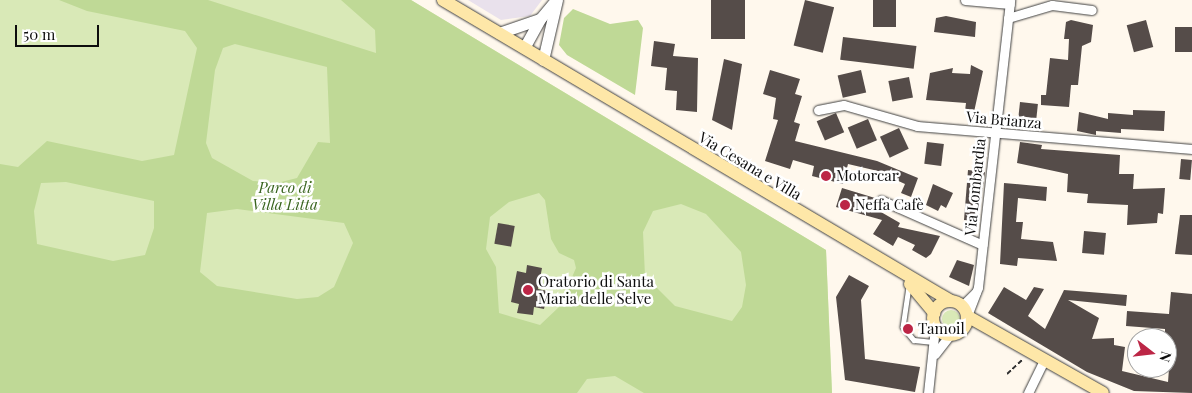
<!DOCTYPE html>
<html>
<head>
<meta charset="utf-8">
<style>
  body { margin:0 }
  #map { position:relative; width:1192px; height:393px; overflow:hidden; background:#fff8ed; font-family:"Playfair Display",serif }
  div>[style] { position:absolute }
  [style*='--x'] { left:calc(var(--x)*1px); top:calc(var(--y)*1px); width:calc(var(--w)*1px); rotate:calc(var(--a)*1deg) }
  .industrial>* { inset:0; background:#e9e1ec }
  .green>* { inset:0; background:#d9e9b7 }
  .round { border-radius:50% }
  .forest>* { inset:0; background:#bfd996 }
  .building>* { inset:0; background:#554c49; transform-origin:0 0 }
  .path>* { height:2px; margin-top:-1px; transform-origin:0; background:repeating-linear-gradient(90deg,#2f2f2f 0 5px,transparent 0 7.5px) }
  .roads { filter:drop-shadow(0 0 1px #404040) drop-shadow(0 0 1px #404040) }
  .service>* { height:4.5px; margin:-2.25px; padding:0 2.25px; transform-origin:2.25px; border-radius:2.25px; background:#fff }
  .minor>* { height:9px; margin:-4.5px; padding:0 4.5px; transform-origin:4.5px; border-radius:4.5px; background:#fff }
  .tertiary>* { height:11px; margin:-5.5px; padding:0 5.5px; transform-origin:5.5px; border-radius:5.5px; background:#fff }
  .secondary>* { height:12px; margin:-6px; padding:0 6px; transform-origin:6px; border-radius:6px; background:#fee7a8 }
  .secondary>.ring { margin:-6px; padding:0; box-sizing:content-box; background:none; border:12px solid #fee7a8; border-radius:50% }
  .dots>* { width:14px; height:14px; translate:-50% -50%; box-sizing:border-box; border:2px solid #fff; border-radius:50% }
  span { translate:-50% -50%; white-space:nowrap; text-align:center; line-height:1.15; -webkit-text-stroke:5px #fff; paint-order:stroke }
  .street-label { font-size:15px; color:#0d0d0d }
  .poi-label { font-size:15px; color:#0d0d0d }
  .left { translate:0 -50%; text-align:left }
  .park-label { font-size:15px; color:#38641e; font-style:italic }
  .north { position:absolute; left:1127px; top:328px; width:50px; height:50px; box-sizing:border-box; background:#fff; border:1px solid #9e9e9e; border-radius:50%; rotate:106deg; font-size:14px; font-weight:700; line-height:20px; text-align:center; color:#0d0d0d }
  .north::after { content:''; display:block; margin:auto; width:18px; height:22px; background:#bc2646; clip-path:polygon(50% 0,100% 100%,50% 72%,0 100%) }
  .scale { position:absolute; left:15px; top:25px; width:84px; height:22px; box-sizing:border-box; border:2px solid #0d0d0d; border-top:0; padding-left:6px; font-size:15px; line-height:18px; white-space:nowrap; color:#0d0d0d; -webkit-text-stroke:4px #fff; paint-order:stroke }
</style>
</head>
<body>
<div id="map">
  <div class="industrial">
    <div style="clip-path:polygon(468px 0,542px 0,530px 16px,501px 20px)"></div>
  </div>
  <div class="green">
    <div style="clip-path:polygon(0 0,411px 0,826px 250px,832px 393px,0 393px)"></div>
    <div class="round" style="left:942px;top:310px;width:18px;height:18px"></div>
  </div>
  <div class="forest">
    <div style="clip-path:polygon(evenodd,59px 0,208px 0,376px 53px,375px 30px,341px 0,411px 0,826px 250px,832px 393px,644px 393px,615px 376px,587px 379px,577px 393px,0 393px,0 164px,18px 167px,47px 141px,142px 161px,174px 155px,197px 48px,185px 31px,87px 11px,59px 0,235px 44px,327px 67px,330px 143px,318px 142px,297px 178px,277px 183px,253px 181px,212px 158px,206px 143px,215px 70px,223px 48px,235px 44px,59px 0,66px 182px,154px 201px,154px 228px,145px 255px,113px 261px,37px 244px,34px 211px,41px 183px,66px 182px,59px 0,539px 193px,545px 200px,551px 239px,559px 253px,574px 260px,576px 268px,559px 307px,540px 325px,499px 313px,496px 267px,486px 249px,490px 217px,509px 202px,539px 193px,59px 0,681px 204px,706px 214px,741px 252px,746px 285px,742px 307px,732px 321px,675px 306px,645px 276px,643px 232px,653px 211px,681px 204px,59px 0,237px 209px,344px 223px,353px 243px,334px 287px,318px 297px,297px 299px,217px 286px,200px 272px,207px 213px,237px 209px)"></div>
    <div style="clip-path:polygon(573px 9px,610px 24px,638px 20px,643px 28px,635px 95px,567px 55px,559px 45px,564px 18px)"></div>
  </div>
  <div class="building">
    <div style="left:711px;top:0;width:34px;height:39px"></div>
    <div style="left:805px;top:0;width:30px;height:47px;rotate:14deg"></div>
    <div style="left:873px;top:0;width:23px;height:27px"></div>
    <div style="clip-path:polygon(946px 16px,976px 22px,975px 37px,934px 32px,936px 18px)"></div>
    <div style="clip-path:polygon(1071px 20px,1093px 25px,1091px 42px,1082px 46px,1078px 85px,1071px 85px,1069px 107px,1041px 105px,1041px 95px,1046px 95px,1050px 58px,1068px 60px,1069px 39px,1064px 39px,1066px 22px)"></div>
    <div style="left:1146px;top:20px;width:28px;height:20px;rotate:75deg"></div>
    <div style="left:1192px;top:27px;width:25px;height:17px;rotate:90deg"></div>
    <div style="left:843px;top:37px;width:74px;height:23px;rotate:7deg"></div>
    <div style="clip-path:polygon(654px 41px,675px 44px,673px 56px,698px 58px,697px 112px,676px 110px,677px 91px,665px 90px,667px 68px,651px 66px)"></div>
    <div style="clip-path:polygon(724px 59px,742px 64px,732px 130px,712px 120px)"></div>
    <div style="clip-path:polygon(971px 65px,983px 71px,974px 112px,965px 111px,966px 103px,926px 100px,930px 73px,953px 68px,952px 73px,970px 74px)"></div>
    <div style="clip-path:polygon(770px 70px,800px 79px,795px 94px,802px 96px,794px 122px,800px 124px,795px 141px,877px 161px,918px 178px,911px 197px,901px 193px,905px 184px,894px 179px,895px 175px,848px 164px,843px 184px,812px 176px,814px 166px,793px 160px,790px 169px,765px 161px,778px 120px,773px 119px,776px 98px,763px 94px)"></div>
    <div style="left:861px;top:70px;width:23px;height:24px;rotate:77deg"></div>
    <div style="left:909px;top:77px;width:21px;height:21px;rotate:79deg"></div>
    <div style="left:1020px;top:102px;width:18px;height:23px;rotate:6deg"></div>
    <div style="clip-path:polygon(1133px 110px,1165px 111px,1164px 131px,1121px 129px,1121px 133px,1096px 131px,1096px 135px,1077px 131px,1079px 112px,1108px 119px,1108px 113px,1133px 115px)"></div>
    <div style="left:836px;top:113px;width:21px;height:21px;rotate:67deg"></div>
    <div style="left:868px;top:119px;width:23px;height:22px;rotate:67deg"></div>
    <div style="left:899px;top:128px;width:23px;height:21px;rotate:65deg"></div>
    <div style="left:927px;top:142px;width:17px;height:22px;rotate:7deg"></div>
    <div style="clip-path:polygon(1020px 142px,1042px 145px,1041px 149px,1120px 155px,1119px 174px,1134px 174px,1133px 189px,1165px 188px,1163px 214px,1158px 213px,1157px 223px,1127px 225px,1128px 205px,1087px 203px,1088px 194px,1067px 192px,1068px 174px,1017px 163px)"></div>
    <div style="left:1181px;top:159px;width:11px;height:20px;rotate:5deg"></div>
    <div style="clip-path:polygon(968px 170px,985px 172px,978px 222px,964px 220px)"></div>
    <div style="clip-path:polygon(1004px 183px,1047px 187px,1046px 201px,1018px 198px,1016px 222px,1023px 222px,1021px 239px,1053px 242px,1057px 261px,1018px 258px,1017px 266px,1000px 264px)"></div>
    <div style="clip-path:polygon(933px 184px,953px 193px,946px 208px,941px 205px,938px 211px,926px 205px)"></div>
    <div style="clip-path:polygon(842px 188px,875px 198px,874px 208px,900px 223px,898px 227px,940px 236px,931px 254px,926px 258px,912px 250px,915px 245px,898px 237px,893px 246px,873px 234px,882px 220px,836px 207px)"></div>
    <div style="clip-path:polygon(1180px 215px,1192px 215px,1192px 255px,1175px 254px)"></div>
    <div style="left:498px;top:223px;width:17px;height:21px;rotate:10deg"></div>
    <div style="left:1084px;top:231px;width:22px;height:22px;rotate:5deg"></div>
    <div style="clip-path:polygon(957px 260px,974px 265px,969px 286px,949px 277px)"></div>
    <div style="clip-path:polygon(527px 265px,542px 268px,538px 289px,548px 291px,544px 309px,534px 307px,533px 315px,517px 313px,519px 304px,511px 302px,517px 271px,526px 273px)"></div>
    <div style="clip-path:polygon(849px 275px,869px 286px,861px 300px,865px 359px,920px 367px,915px 392px,845px 380px,836px 297px)"></div>
    <div style="clip-path:polygon(1004px 287px,1026px 300px,1034px 287px,1044px 289px,1028px 316px,1045px 329px,1064px 290px,1127px 295px,1126px 306px,1068px 300px,1099px 318px,1092px 339px,1114px 338px,1114px 345px,1125px 347px,1122px 371px,1168px 382px,1171px 342px,1165px 338px,1165px 329px,1126px 326px,1127px 311px,1169px 314px,1171px 292px,1192px 294px,1192px 393px,1134px 391px,1087px 372px,988px 313px)"></div>
  </div>
  <div class="path">
    <div style="--x:1007;--y:374;--w:21;--a:-43"></div>
  </div>
  <div class="roads">
    <div class="service">
      <div style="--x:909;--y:287;--w:40;--a:98.5"></div>
      <div style="--x:903;--y:327;--w:17;--a:50"></div>
      <div style="--x:914;--y:340;--w:19;--a:6"></div>
    </div>
    <div class="minor">
      <div style="--x:965;--y:0;--w:45;--a:5.1"></div>
      <div style="--x:1008;--y:18;--w:46;--a:-16.5"></div>
      <div style="--x:1052;--y:5;--w:40;--a:7.1"></div>
      <div style="--x:818;--y:110;--w:26;--a:-11"></div>
      <div style="--x:844;--y:105;--w:76;--a:16"></div>
      <div style="--x:917;--y:126;--w:276;--a:4.8"></div>
      <div style="--x:881;--y:200;--w:111;--a:23.8"></div>
      <div style="--x:962;--y:306;--w:20;--a:-45"></div>
      <div style="--x:967;--y:316;--w:31;--a:-69"></div>
      <div style="--x:978;--y:287;--w:289;--a:-83.6"></div>
      <div style="--x:935;--y:354;--w:24;--a:-52"></div>
      <div style="--x:928;--y:393;--w:66;--a:-83.9"></div>
      <div style="--x:1028;--y:393;--w:37;--a:-64"></div>
    </div>
    <div class="tertiary">
      <div style="--x:499;--y:33;--w:43;--a:-18.9"></div>
      <div style="--x:540;--y:19;--w:25;--a:-50"></div>
      <div style="--x:524;--y:48;--w:33;--a:-61"></div>
      <div style="--x:543;--y:60;--w:62;--a:-76.9"></div>
    </div>
    <div class="secondary">
      <div style="--x:443;--y:0;--w:590;--a:30.65"></div>
      <div style="--x:910;--y:284;--w:38;--a:50"></div>
      <div class="ring" style="left:933px;top:301px;width:22px;height:22px"></div>
      <div style="--x:967;--y:316;--w:156;--a:29.5"></div>
    </div>
  </div>
  <div class="dots">
    <div style="left:826px;top:176px;background:#bc2646"></div>
    <div style="left:845px;top:205px;background:#bc2646"></div>
    <div style="left:528px;top:290px;background:#bc2646"></div>
    <div style="left:908px;top:329px;background:#bc2646"></div>
  </div>
  <div class="street-label">
    <span style="left:1004px;top:120px;rotate:5deg">Via Brianza</span>
    <span style="left:750px;top:166px;rotate:31deg">Via Cesana e Villa</span>
    <span style="left:975px;top:187px;rotate:-84deg">Via Lombardia</span>
  </div>
  <div class="poi-label">
    <span class="left" style="left:836px;top:176px">Motorcar</span>
    <span class="left" style="left:855px;top:205px">Neffa Cafè</span>
    <span class="left" style="left:538px;top:290px">Oratorio di Santa<br>Maria delle Selve</span>
    <span class="left" style="left:918px;top:329px">Tamoil</span>
  </div>
  <div class="park-label">
    <span style="left:285px;top:196px">Parco di<br>Villa Litta</span>
  </div>
  <div class="north">N</div>
  <div class="scale">50 m</div>
</div>
</body>
</html>
